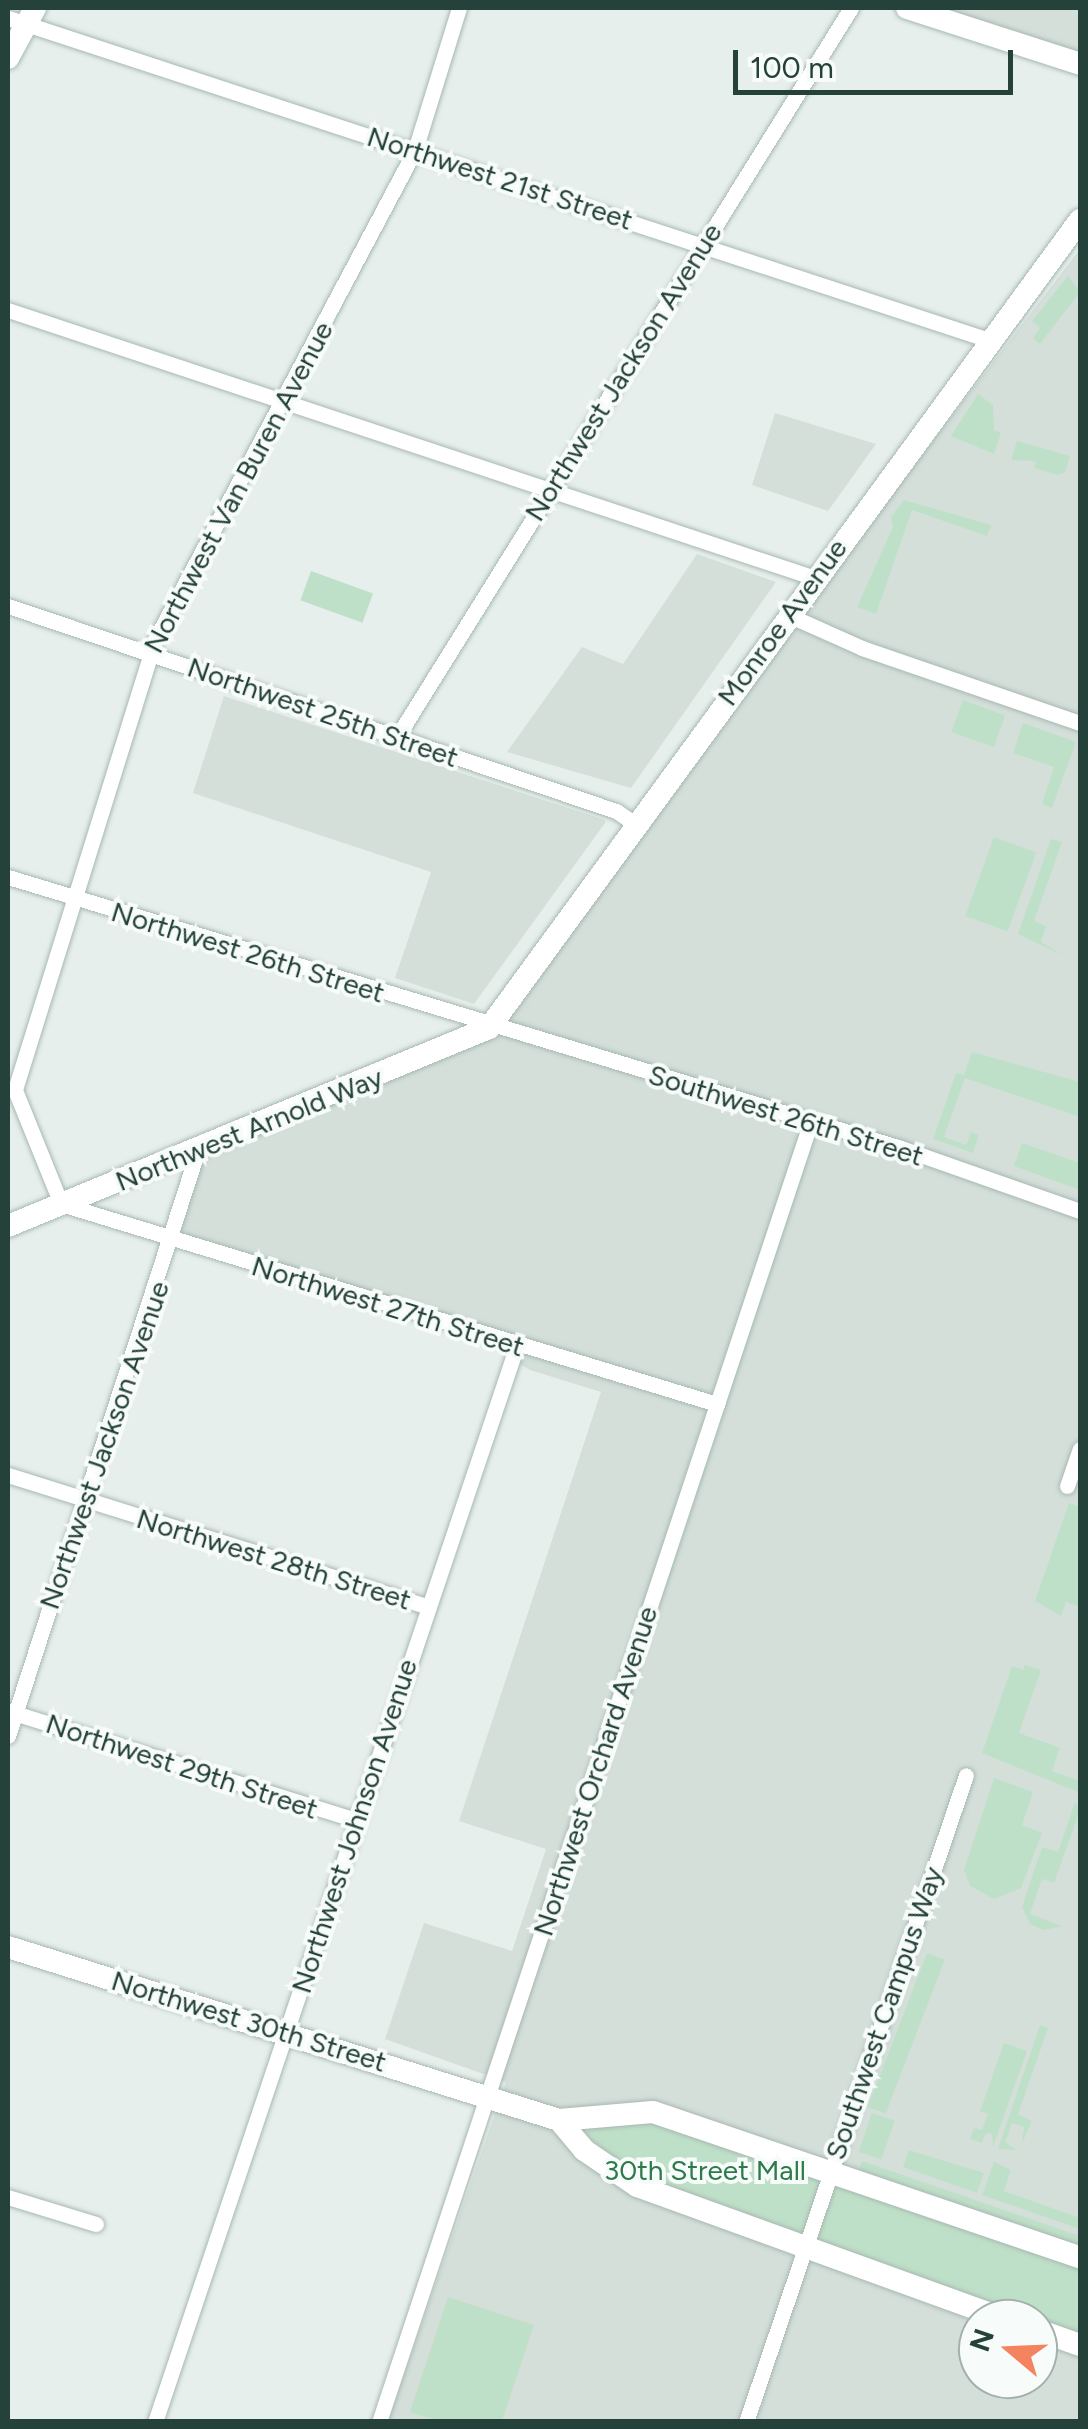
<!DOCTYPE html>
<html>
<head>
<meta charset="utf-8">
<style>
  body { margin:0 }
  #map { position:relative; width:1088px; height:2429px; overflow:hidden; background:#e6efeb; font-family:Figtree,sans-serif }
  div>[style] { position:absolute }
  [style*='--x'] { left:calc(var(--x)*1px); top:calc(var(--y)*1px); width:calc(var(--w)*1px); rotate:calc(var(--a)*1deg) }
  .built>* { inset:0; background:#d4dfda }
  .green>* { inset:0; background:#bfe0c8; transform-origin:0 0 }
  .roads { filter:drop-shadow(0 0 2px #a8b8b2) drop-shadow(0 0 2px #a8b8b2) }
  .street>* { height:15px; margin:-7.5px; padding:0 7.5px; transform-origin:7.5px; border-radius:7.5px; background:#fff }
  .secondary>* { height:22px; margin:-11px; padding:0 11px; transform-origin:11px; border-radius:11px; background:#fff }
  span { translate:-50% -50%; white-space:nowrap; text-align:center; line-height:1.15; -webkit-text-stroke:8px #f7fbf9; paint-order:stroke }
  .street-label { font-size:28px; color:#24423a }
  .park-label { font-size:28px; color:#2d7a4b }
  .frame { position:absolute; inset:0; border:10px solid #24423a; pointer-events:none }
  .north { position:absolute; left:958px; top:2299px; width:100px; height:100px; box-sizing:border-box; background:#f7fbf9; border:2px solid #a3b1ad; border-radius:50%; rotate:289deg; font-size:28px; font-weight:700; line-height:40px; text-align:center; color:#24423a }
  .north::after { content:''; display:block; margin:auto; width:35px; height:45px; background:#f4845f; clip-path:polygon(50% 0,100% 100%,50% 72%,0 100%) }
  .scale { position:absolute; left:733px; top:50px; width:280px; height:45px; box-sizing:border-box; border:5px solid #24423a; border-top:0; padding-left:12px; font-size:30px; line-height:35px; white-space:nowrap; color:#24423a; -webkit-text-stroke:8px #f7fbf9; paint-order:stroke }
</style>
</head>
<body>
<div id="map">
  <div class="built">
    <div style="clip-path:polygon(885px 8px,1080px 8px,1080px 70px,971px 34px)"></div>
    <div style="clip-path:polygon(evenodd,1080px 249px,1080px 2421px,388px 2421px,506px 2082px,385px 2039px,424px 1923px,512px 1951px,546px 1849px,459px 1821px,601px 1392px,530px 1370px,425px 1313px,179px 1239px,199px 1155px,490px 1035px,702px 730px,793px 634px,824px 583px,1080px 249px,978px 2319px,1038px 2319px,1038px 2379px,978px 2379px,978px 2319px)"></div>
    <div style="clip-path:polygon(775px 413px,876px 444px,828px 511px,752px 485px)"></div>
    <div style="clip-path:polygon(697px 554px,776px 582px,631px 788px,507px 752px,582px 647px,623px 664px)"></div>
    <div style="clip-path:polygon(224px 696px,605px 820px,605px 823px,474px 1004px,395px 978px,431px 872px,193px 793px)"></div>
  </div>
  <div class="green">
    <div style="clip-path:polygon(1068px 276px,1080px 292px,1040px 344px,1033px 338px,1040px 328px,1032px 321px)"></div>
    <div style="clip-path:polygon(978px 394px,993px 405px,994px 430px,1001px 433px,994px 454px,951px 436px)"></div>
    <div style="clip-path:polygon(1017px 441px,1070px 456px,1065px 472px,1058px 475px,1034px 468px,1036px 461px,1011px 460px)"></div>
    <div style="clip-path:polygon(904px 500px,991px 525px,987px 536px,912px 510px,876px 614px,857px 607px,893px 527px,891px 517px)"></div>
    <div style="left:311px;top:571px;width:66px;height:31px;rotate:20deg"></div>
    <div style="left:963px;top:700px;width:45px;height:34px;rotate:20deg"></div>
    <div style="clip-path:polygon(1023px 723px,1076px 742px,1052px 808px,1042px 804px,1054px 767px,1013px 753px)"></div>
    <div style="left:994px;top:837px;width:45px;height:84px;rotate:20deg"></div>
    <div style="clip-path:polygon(1051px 839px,1062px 842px,1034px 921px,1046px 926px,1041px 942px,1062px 955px,1018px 934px)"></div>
    <div style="clip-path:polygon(972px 1052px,1080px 1082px,1080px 1117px,965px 1078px,944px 1137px,966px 1145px,971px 1132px,979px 1135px,973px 1153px,933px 1139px,956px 1073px,964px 1075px)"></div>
    <div style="clip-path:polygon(1022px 1143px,1080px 1163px,1080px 1190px,1014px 1166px)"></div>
    <div style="clip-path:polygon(1069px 1503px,1080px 1507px,1080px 1607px,1066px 1602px,1061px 1616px,1035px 1601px)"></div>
    <div style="clip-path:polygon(1025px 1665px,1041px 1670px,1019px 1733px,1060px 1748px,1052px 1771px,1080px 1781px,1080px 1798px,1078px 1792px,982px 1753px,1012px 1666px,1023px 1670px)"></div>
    <div style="clip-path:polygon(994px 1778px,1033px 1792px,1022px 1825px,1042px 1833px,1021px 1888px,994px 1899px,970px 1886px,964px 1870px)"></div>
    <div style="clip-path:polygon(1075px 1802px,1080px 1810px,1054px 1883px,1042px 1879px,1030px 1914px,1062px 1926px,1044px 1930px,1030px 1924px,1022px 1907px,1042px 1847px,1058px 1852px)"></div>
    <div style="left:927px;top:1953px;width:19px;height:165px;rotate:21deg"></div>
    <div style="clip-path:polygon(1040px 2025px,1048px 2028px,1018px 2114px,1032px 2121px,1022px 2143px,1024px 2127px,1012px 2123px,1005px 2142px,1016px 2150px,998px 2149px)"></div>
    <div style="clip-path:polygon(1004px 2043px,1027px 2051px,993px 2147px,992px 2134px,986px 2133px,982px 2143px,970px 2139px,974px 2128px,982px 2130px,988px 2114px,980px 2111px)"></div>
    <div style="left:872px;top:2113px;width:24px;height:41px;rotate:19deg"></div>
    <div style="clip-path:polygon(648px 2118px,1080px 2265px,1080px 2334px,644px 2184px,587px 2135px,590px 2125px)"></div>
    <div style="clip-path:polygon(909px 2150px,984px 2173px,977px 2193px,903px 2167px)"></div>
    <div style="left:862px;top:2161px;width:231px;height:9px;rotate:19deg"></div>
    <div style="clip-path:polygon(994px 2162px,1011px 2170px,1004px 2191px,1080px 2218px,1080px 2229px,982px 2195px)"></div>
    <div style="clip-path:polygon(448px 2297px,534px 2325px,502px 2421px,439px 2421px,410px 2412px)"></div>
  </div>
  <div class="roads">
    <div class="street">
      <div style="--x:459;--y:8;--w:149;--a:107.2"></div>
      <div style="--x:415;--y:150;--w:555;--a:117.95"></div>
      <div style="--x:155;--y:640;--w:471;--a:107.3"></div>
      <div style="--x:15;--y:1090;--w:123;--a:68"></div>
      <div style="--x:61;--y:1204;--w:686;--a:16.96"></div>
      <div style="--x:8;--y:18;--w:1036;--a:18.17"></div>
      <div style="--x:8;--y:310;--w:850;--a:18.37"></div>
      <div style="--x:8;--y:606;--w:642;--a:18.63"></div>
      <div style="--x:616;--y:811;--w:23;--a:34"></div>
      <div style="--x:788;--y:615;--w:81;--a:24"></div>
      <div style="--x:862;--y:648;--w:231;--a:19"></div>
      <div style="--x:397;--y:737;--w:859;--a:-58.09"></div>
      <div style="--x:8;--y:877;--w:933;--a:16.88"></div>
      <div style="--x:901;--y:1148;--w:190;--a:19.4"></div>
      <div style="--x:8;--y:1475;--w:438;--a:17.4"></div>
      <div style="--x:1067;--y:1486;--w:39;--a:-71"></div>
      <div style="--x:8;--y:1711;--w:365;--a:17.4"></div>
      <div style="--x:8;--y:1736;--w:613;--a:-72.04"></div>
      <div style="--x:8;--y:2197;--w:92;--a:17.1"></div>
      <div style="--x:155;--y:2422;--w:1136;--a:-71.42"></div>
      <div style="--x:379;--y:2422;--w:1371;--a:-71.63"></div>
      <div style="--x:746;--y:2422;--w:683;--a:-71.22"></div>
    </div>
    <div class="secondary">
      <div style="--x:907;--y:8;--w:182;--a:17.9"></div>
      <div style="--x:8;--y:58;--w:57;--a:-61.6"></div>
      <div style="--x:8;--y:1226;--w:520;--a:-22.37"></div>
      <div style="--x:489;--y:1028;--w:1001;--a:-53.82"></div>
      <div style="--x:8;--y:1947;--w:578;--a:17.43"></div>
      <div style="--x:559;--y:2120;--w:94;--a:-4.9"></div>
      <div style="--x:653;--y:2112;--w:451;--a:18.8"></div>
      <div style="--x:559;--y:2120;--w:39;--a:50"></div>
      <div style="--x:584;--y:2150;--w:64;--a:34.2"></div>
      <div style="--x:637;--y:2186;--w:391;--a:19.9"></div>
      <div style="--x:1038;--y:2330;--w:45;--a:19.7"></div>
    </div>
  </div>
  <div class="street-label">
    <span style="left:500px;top:178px;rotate:18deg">Northwest 21st Street</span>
    <span style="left:623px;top:372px;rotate:-58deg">Northwest Jackson Avenue</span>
    <span style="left:238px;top:487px;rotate:-62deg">Northwest Van Buren Avenue</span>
    <span style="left:782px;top:622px;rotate:-54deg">Monroe Avenue</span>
    <span style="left:323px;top:712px;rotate:19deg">Northwest 25th Street</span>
    <span style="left:248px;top:952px;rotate:17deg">Northwest 26th Street</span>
    <span style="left:786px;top:1115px;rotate:17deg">Southwest 26th Street</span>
    <span style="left:249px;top:1129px;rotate:-22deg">Northwest Arnold Way</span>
    <span style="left:388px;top:1306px;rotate:17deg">Northwest 27th Street</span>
    <span style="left:104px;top:1445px;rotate:-71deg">Northwest Jackson Avenue</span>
    <span style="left:274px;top:1559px;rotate:17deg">Northwest 28th Street</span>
    <span style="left:182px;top:1766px;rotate:18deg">Northwest 29th Street</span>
    <span style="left:595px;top:1771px;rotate:-72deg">Northwest Orchard Avenue</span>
    <span style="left:354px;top:1826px;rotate:-72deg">Northwest Johnson Avenue</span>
    <span style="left:884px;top:2013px;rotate:-71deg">Southwest Campus Way</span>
    <span style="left:249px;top:2021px;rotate:17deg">Northwest 30th Street</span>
  </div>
  <div class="park-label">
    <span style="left:705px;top:2170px">30th Street Mall</span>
  </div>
  <div class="frame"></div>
  <div class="north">N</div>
  <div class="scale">100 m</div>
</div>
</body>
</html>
